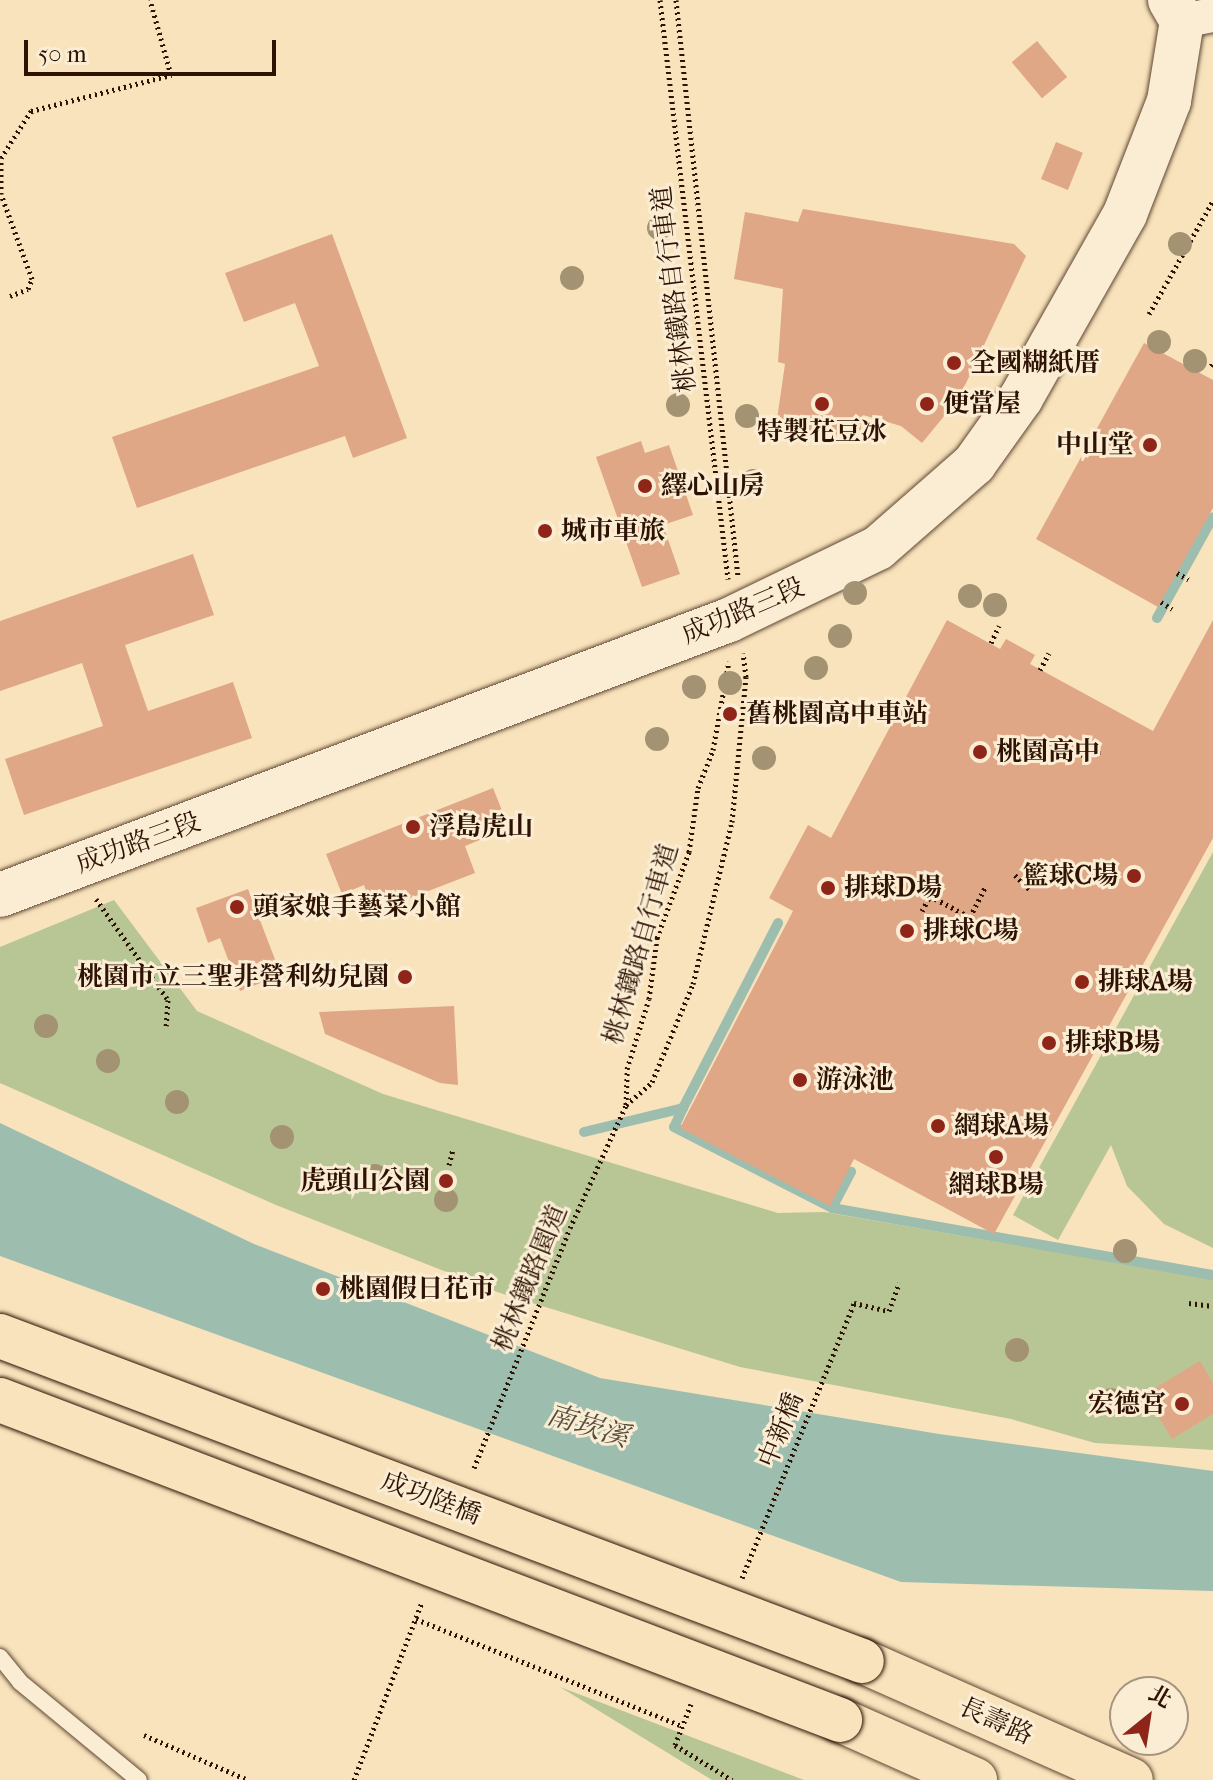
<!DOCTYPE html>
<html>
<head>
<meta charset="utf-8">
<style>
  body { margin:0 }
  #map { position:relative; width:1213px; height:1780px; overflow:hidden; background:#f8e3bc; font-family:"IM FELL French Canon","Noto Serif TC",serif }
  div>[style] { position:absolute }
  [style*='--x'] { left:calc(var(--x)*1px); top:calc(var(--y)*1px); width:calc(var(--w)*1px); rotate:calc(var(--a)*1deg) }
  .green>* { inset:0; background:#b8c594 }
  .water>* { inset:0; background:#9dbeae }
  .stream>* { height:10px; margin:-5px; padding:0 5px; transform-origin:5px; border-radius:5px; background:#9dbeae }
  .building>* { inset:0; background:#dfa786; transform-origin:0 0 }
  .path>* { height:5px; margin-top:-2.5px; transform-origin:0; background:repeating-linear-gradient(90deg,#2e1204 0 2px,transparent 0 6px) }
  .roads { filter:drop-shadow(0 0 2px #604632) drop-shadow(0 0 2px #604632) }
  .lane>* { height:16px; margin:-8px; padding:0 8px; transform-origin:8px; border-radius:8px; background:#faedd3 }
  .street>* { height:34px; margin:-17px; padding:0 17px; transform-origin:17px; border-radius:17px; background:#faedd3 }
  .secondary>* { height:44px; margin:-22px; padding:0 22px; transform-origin:22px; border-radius:22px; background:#faedd3 }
  .primary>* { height:44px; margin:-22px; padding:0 22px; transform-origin:22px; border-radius:22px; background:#f8e3bc }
  .bridges { filter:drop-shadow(0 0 2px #2e1204) drop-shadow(0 0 2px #2e1204) }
  .primary-bridge>* { height:44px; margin:-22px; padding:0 22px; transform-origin:22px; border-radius:22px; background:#f8e3bc }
  .trees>* { width:24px; height:24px; margin:-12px; border-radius:50%; background:#a39372 }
  .dots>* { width:22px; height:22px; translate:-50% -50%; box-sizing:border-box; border:4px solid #faedd3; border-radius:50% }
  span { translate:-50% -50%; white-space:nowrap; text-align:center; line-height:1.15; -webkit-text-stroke:6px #faedd3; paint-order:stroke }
  .street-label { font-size:26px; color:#2e1204 }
  .poi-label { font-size:26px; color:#2e1204; font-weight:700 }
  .left { translate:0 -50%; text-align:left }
  .right { translate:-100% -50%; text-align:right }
  .water-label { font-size:28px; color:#554e40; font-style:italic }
  .north { position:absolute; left:1109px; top:1676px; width:80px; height:80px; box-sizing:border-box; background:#faedd3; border:2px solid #a89580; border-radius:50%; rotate:30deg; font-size:22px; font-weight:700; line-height:32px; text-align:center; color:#2e1204 }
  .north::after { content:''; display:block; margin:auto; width:28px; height:36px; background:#8f2418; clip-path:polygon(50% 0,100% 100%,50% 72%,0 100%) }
  .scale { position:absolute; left:24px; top:40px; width:252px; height:36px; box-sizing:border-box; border:4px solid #2e1204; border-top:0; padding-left:10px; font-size:24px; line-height:28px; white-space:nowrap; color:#2e1204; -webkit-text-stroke:6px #faedd3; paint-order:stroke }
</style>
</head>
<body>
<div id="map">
  <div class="green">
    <div style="clip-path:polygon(1213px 852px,1213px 1248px,1164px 1224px,1127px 1186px,1111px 1145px,1058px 1240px,1013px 1215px)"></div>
    <div style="clip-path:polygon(114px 900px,197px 1011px,383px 1094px,778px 1213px,824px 1212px,1213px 1279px,1213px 1450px,1095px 1443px,1011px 1419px,740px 1367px,500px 1293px,276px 1205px,0 1083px,0 947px)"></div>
    <div style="clip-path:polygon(560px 1687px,804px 1780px,712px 1780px)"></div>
  </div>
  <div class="water">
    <div style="clip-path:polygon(0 1123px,254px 1244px,600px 1378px,939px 1434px,1213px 1471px,1213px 1591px,901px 1582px,0 1256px)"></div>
  </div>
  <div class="stream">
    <div style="--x:1157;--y:618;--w:115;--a:-61"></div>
    <div style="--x:683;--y:1108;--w:208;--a:-62.8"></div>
    <div style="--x:584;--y:1132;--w:102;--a:-13.6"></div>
    <div style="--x:683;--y:1108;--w:21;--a:115"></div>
    <div style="--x:674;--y:1127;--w:178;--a:27.1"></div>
    <div style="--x:832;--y:1208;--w:387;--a:10"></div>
    <div style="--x:832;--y:1208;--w:41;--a:-62.2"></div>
  </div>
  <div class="building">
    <div style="left:1037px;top:41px;width:47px;height:33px;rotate:50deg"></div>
    <div style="left:1056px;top:142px;width:29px;height:40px;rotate:22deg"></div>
    <div style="clip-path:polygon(803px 209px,1014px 244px,1026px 256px,959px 398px,922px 443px,901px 426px,863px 415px,859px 439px,776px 426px,785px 364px,778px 362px,783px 289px,734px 279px,745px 212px,798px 222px)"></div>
    <div style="clip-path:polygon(332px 234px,407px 438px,353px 458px,345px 436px,137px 508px,112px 437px,319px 366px,295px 303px,244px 322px,225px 273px)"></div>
    <div style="clip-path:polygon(1144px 343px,1213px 380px,1213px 508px,1158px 607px,1036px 539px)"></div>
    <div style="clip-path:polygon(641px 441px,645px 453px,669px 445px,693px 515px,663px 525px,680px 574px,642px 587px,596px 457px)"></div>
    <div style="clip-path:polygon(193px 554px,214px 615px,125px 645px,148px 711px,233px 682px,252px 738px,24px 815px,5px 759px,103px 726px,82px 663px,0 691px,0 621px)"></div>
    <div style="clip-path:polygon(947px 620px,1000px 649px,1006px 639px,1035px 655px,1030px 664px,1153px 731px,1213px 620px,1213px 838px,994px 1234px,854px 1159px,830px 1206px,680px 1128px,793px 911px,769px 898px,808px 825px,831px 838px)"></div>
    <div style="clip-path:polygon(493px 788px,509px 828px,465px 846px,475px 873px,374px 912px,364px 885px,342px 894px,326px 854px)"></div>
    <div style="clip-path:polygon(248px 889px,281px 975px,240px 991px,220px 938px,208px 943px,196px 908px)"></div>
    <div style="clip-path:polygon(454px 1006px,458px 1085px,440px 1083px,325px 1034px,319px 1012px)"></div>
    <div style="clip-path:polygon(1200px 1361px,1213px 1383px,1213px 1414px,1172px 1439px,1145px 1394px)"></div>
  </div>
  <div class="path">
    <div style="--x:660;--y:0;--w:583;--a:83.3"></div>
    <div style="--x:676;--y:0;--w:579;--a:83.86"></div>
    <div style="--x:10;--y:296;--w:19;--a:-21"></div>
    <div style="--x:28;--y:289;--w:11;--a:-68"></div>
    <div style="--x:32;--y:279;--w:90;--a:-110"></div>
    <div style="--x:1;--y:194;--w:36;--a:-90"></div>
    <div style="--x:1;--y:158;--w:56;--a:-57.4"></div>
    <div style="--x:31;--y:111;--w:145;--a:-14.4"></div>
    <div style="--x:171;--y:75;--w:78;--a:-105.6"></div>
    <div style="--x:1149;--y:314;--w:130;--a:-60.5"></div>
    <div style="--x:1211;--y:366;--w:4;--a:-56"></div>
    <div style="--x:1177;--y:573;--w:13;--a:29"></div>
    <div style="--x:1161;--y:602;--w:13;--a:32"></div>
    <div style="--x:991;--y:643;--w:19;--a:-65"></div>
    <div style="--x:1040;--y:670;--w:19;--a:-62"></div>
    <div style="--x:1081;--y:755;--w:23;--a:-10"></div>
    <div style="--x:1015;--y:875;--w:21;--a:45"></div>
    <div style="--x:96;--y:899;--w:124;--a:54.5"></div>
    <div style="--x:168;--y:1000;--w:26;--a:94"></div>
    <div style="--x:922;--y:911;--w:17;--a:-62"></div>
    <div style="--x:930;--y:896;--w:45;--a:27.7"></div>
    <div style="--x:970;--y:917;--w:35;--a:-63"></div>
    <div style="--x:626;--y:1105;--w:36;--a:-88"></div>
    <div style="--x:627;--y:1069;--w:73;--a:-72.6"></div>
    <div style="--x:649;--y:999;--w:62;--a:-82.5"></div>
    <div style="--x:657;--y:938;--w:92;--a:-69.6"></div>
    <div style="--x:689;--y:852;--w:65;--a:-82"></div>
    <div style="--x:698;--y:788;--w:41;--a:-68.5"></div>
    <div style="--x:713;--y:750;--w:90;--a:-79.8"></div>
    <div style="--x:449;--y:1165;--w:16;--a:-76"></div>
    <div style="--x:1189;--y:1303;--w:24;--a:7"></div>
    <div style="--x:474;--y:1468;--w:258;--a:-68.2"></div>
    <div style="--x:570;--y:1228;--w:135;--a:-65.5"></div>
    <div style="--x:626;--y:1105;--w:35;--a:-41"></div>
    <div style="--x:652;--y:1082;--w:106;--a:-67.3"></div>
    <div style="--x:693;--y:984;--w:167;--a:-76.5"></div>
    <div style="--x:732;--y:822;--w:146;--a:-84.5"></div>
    <div style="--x:746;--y:677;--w:24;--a:-97"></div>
    <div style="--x:742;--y:1578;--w:297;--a:-67.8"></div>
    <div style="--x:854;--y:1303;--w:36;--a:13"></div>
    <div style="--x:889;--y:1311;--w:30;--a:-70"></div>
    <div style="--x:416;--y:1619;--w:287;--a:21.9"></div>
    <div style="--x:691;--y:1704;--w:44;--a:111.3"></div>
    <div style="--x:675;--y:1745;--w:67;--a:31.6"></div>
    <div style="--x:144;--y:1735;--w:113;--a:23.4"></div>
    <div style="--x:354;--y:1780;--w:191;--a:-69.1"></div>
  </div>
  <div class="roads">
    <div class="lane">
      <div style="--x:0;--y:1657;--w:32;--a:51"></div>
      <div style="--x:20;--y:1682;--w:154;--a:39.5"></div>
    </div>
    <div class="street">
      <div style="--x:1182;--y:21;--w:32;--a:-11"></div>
    </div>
    <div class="secondary">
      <div style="--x:0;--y:895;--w:779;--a:-20.67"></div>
      <div style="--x:729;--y:620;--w:165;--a:-25.8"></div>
      <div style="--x:878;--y:548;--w:128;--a:-41.2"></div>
      <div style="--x:974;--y:464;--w:81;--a:-54.5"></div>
      <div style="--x:1021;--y:398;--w:211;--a:-60.5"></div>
      <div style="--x:1125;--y:214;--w:121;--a:-68.7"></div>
      <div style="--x:1169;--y:101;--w:81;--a:-80.8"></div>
      <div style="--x:1182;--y:21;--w:24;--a:-120"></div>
    </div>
    <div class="primary">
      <div style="--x:862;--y:1661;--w:294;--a:23.9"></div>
      <div style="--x:840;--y:1720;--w:148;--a:24"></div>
    </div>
  </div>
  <div class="bridges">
    <div class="primary-bridge">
      <div style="--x:0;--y:1336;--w:921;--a:20.66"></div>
      <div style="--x:0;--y:1400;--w:899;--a:20.85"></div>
    </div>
  </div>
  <div class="trees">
    <div style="left:659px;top:228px"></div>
    <div style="left:1180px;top:244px"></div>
    <div style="left:572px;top:278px"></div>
    <div style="left:1159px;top:342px"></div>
    <div style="left:1195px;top:361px"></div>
    <div style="left:678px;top:405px"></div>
    <div style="left:747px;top:416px"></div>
    <div style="left:753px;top:481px"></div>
    <div style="left:855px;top:593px"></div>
    <div style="left:970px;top:596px"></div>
    <div style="left:995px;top:605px"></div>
    <div style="left:840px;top:636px"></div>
    <div style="left:816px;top:668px"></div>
    <div style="left:730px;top:683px"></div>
    <div style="left:694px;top:687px"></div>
    <div style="left:785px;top:710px"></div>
    <div style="left:657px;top:739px"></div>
    <div style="left:764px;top:758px"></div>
    <div style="left:46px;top:1026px"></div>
    <div style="left:108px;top:1061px"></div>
    <div style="left:177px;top:1102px"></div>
    <div style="left:282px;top:1137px"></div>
    <div style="left:375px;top:1176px"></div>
    <div style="left:446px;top:1200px"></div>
    <div style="left:1125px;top:1251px"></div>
    <div style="left:1017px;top:1350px"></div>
    <div style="left:1111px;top:1400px"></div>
  </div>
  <div class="dots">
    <div style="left:954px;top:363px;background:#8f2418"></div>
    <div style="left:822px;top:404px;background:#8f2418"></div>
    <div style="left:927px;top:404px;background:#8f2418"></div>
    <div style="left:1150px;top:445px;background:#8f2418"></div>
    <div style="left:645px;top:486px;background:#8f2418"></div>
    <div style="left:545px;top:531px;background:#8f2418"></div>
    <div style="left:730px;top:714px;background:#8f2418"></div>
    <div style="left:980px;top:752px;background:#8f2418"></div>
    <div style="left:413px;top:827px;background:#8f2418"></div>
    <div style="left:1134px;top:876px;background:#8f2418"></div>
    <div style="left:828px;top:888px;background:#8f2418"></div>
    <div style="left:237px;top:907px;background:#8f2418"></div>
    <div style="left:907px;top:931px;background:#8f2418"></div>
    <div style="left:405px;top:977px;background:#8f2418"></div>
    <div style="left:1082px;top:982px;background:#8f2418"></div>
    <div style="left:1049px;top:1043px;background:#8f2418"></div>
    <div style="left:800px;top:1080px;background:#8f2418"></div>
    <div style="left:938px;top:1126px;background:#8f2418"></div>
    <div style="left:996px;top:1157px;background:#8f2418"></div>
    <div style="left:446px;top:1181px;background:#8f2418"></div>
    <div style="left:323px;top:1289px;background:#8f2418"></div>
    <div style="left:1182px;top:1404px;background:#8f2418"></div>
  </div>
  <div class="street-label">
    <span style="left:674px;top:289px;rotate:-97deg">桃林鐵路自行車道</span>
    <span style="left:743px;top:611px;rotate:-23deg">成功路三段</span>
    <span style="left:138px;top:843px;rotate:-20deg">成功路三段</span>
    <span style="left:641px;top:944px;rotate:-74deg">桃林鐵路自行車道</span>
    <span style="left:530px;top:1278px;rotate:-68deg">桃林鐵路園道</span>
    <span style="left:781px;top:1430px;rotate:-68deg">中新橋</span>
    <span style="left:431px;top:1498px;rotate:21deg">成功陸橋</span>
    <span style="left:996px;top:1721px;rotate:24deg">長壽路</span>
  </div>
  <div class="poi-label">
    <span class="left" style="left:970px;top:363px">全國糊紙厝</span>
    <span class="left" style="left:943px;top:404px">便當屋</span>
    <span style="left:822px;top:432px">特製花豆冰</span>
    <span class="right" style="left:1134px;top:445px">中山堂</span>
    <span class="left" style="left:661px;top:486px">繹心山房</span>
    <span class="left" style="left:561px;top:531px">城市車旅</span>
    <span class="left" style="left:746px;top:714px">舊桃園高中車站</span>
    <span class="left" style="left:996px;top:752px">桃園高中</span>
    <span class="left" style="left:429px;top:827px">浮島虎山</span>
    <span class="right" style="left:1118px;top:876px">籃球C場</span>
    <span class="left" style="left:844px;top:888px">排球D場</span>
    <span class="left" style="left:253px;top:907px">頭家娘手藝菜小館</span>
    <span class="left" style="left:923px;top:931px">排球C場</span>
    <span class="right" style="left:389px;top:977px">桃園市立三聖非營利幼兒園</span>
    <span class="left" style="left:1098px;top:982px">排球A場</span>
    <span class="left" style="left:1065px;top:1043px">排球B場</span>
    <span class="left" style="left:816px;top:1080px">游泳池</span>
    <span class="left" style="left:954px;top:1126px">網球A場</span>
    <span class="right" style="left:430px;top:1181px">虎頭山公園</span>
    <span style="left:996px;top:1185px">網球B場</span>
    <span class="left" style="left:339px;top:1289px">桃園假日花市</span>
    <span class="right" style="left:1166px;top:1404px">宏德宮</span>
  </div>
  <div class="water-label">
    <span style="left:588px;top:1426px;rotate:17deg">南崁溪</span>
  </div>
  <div class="north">北</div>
  <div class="scale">50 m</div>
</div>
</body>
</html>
